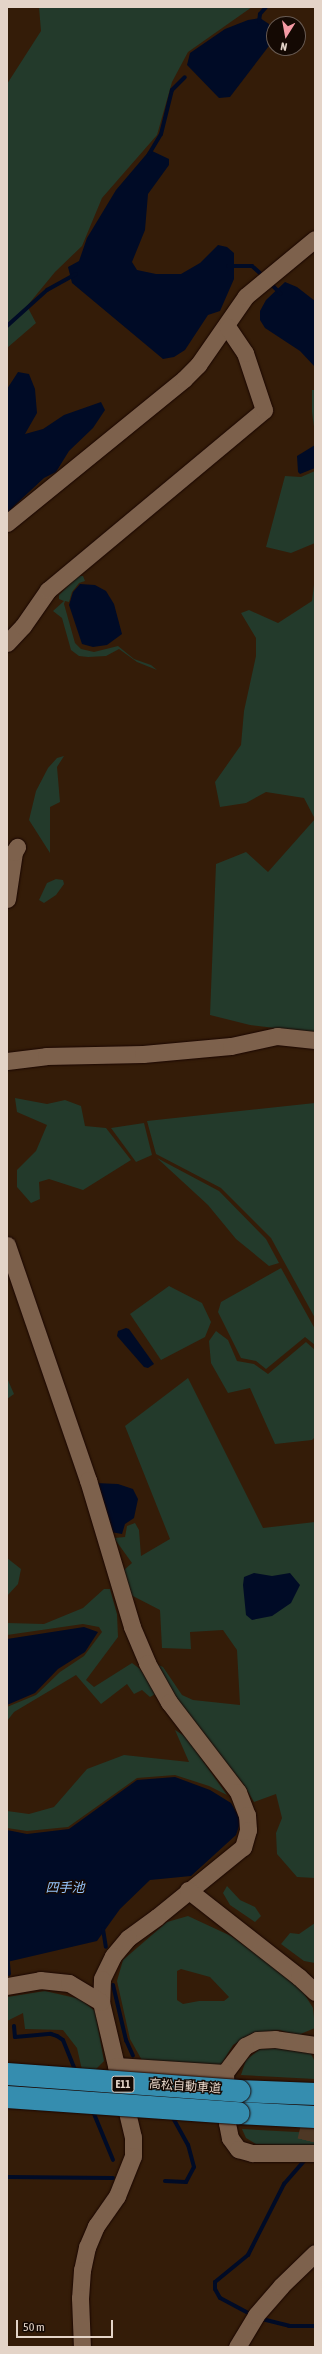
<!DOCTYPE html>
<html>
<head>
<meta charset="utf-8">
<style>
  body { margin:0 }
  #map { position:relative; width:322px; height:2354px; overflow:hidden; background:#341c08; font-family:"Asap Condensed","Noto Sans JP",sans-serif }
  div>[style] { position:absolute }
  [style*='--x'] { left:calc(var(--x)*1px); top:calc(var(--y)*1px); width:calc(var(--w)*1px); rotate:calc(var(--a)*1deg) }
  .green>* { inset:0; background:#233a2b }
  .water>* { inset:0; background:#000b26 }
  .stream>* { height:4px; margin:-2px; padding:0 2px; transform-origin:2px; border-radius:2px; background:#000b26 }
  .minor-tunnel>* { height:17px; margin-top:-8.5px; transform-origin:0; background:repeating-linear-gradient(90deg,#4e3825 0 17px,transparent 0 25px) }
  .roads { filter:drop-shadow(0 0 1px #1a0600) drop-shadow(0 0 1px #1a0600) }
  .minor>* { height:17px; margin:-8.5px; padding:0 8.5px; transform-origin:8.5px; border-radius:8.5px; background:#7d614c }
  .highway>* { height:22px; margin:-11px; padding:0 11px; transform-origin:11px; border-radius:11px; background:#358daf }
  .bridges { filter:drop-shadow(0 0 1px #1a0600) drop-shadow(0 0 1px #1a0600) }
  .highway-bridge>* { height:22px; margin:-11px; padding:0 11px; transform-origin:11px; border-radius:11px; background:#358daf }
  span { translate:-50% -50%; white-space:nowrap; text-align:center; line-height:1.15; -webkit-text-stroke:3px #140903; paint-order:stroke }
  .shield-label span { padding:1px 3px; background:#140903; border:1px solid; border-radius:3px; -webkit-text-stroke-width:0 }
  .shield-label { font-size:11px; color:#e4d4c8; font-weight:700 }
  .street-label { font-size:12px; color:#e4d4c8 }
  .water-label { font-size:13px; color:#95c4fb; font-style:italic }
  .frame { position:absolute; inset:0; border:8px solid #e4d4c8; pointer-events:none }
  .north { position:absolute; left:266px; top:16px; width:40px; height:40px; box-sizing:border-box; background:#140903; border:1px solid #675a52; border-radius:50%; rotate:191deg; font-size:11px; font-weight:700; line-height:16px; text-align:center; color:#e4d4c8 }
  .north::after { content:''; display:block; margin:auto; width:14px; height:18px; background:#f49aa4; clip-path:polygon(50% 0,100% 100%,50% 72%,0 100%) }
  .scale { position:absolute; left:16px; top:2320px; width:97px; height:18px; box-sizing:border-box; border:2px solid #e4d4c8; border-top:0; padding-left:5px; font-size:12px; line-height:14px; white-space:nowrap; color:#e4d4c8; -webkit-text-stroke:3px #140903; paint-order:stroke }
</style>
</head>
<body>
<div id="map">
  <div class="green">
    <div style="clip-path:polygon(39px 7px,252px 7px,188px 52px,172px 82px,157px 135px,102px 198px,82px 246px,55px 272px,27px 306px,36px 323px,7px 348px,7px 84px,41px 31px)"></div>
    <div style="clip-path:polygon(312px 390px,315px 390px,315px 434px,312px 412px)"></div>
    <div style="clip-path:polygon(315px 471px,315px 543px,291px 553px,266px 547px,285px 476px,301px 477px)"></div>
    <div style="clip-path:polygon(78px 576px,83px 576px,85px 581px,79px 583px,72px 592px,69px 602px,65px 601px,64px 604px,75px 643px,81px 649px,94px 652px,118px 646px,134px 659px,151px 665px,157px 670px,137px 662px,119px 649px,106px 656px,88px 657px,79px 656px,71px 650px,62px 618px,53px 611px,64px 601px,59px 599px,59px 595px)"></div>
    <div style="clip-path:polygon(315px 576px,315px 819px,304px 798px,266px 792px,246px 803px,220px 807px,215px 782px,241px 745px,244px 711px,256px 656px,256px 638px,241px 613px,249px 610px,278px 623px,312px 601px)"></div>
    <div style="clip-path:polygon(64px 756px,57px 767px,60px 802px,50px 807px,50px 853px,29px 820px,36px 791px,48px 768px,57px 758px)"></div>
    <div style="clip-path:polygon(315px 819px,315px 1033px,250px 1025px,210px 1015px,216px 864px,246px 852px,268px 872px)"></div>
    <div style="clip-path:polygon(56px 879px,63px 880px,64px 884px,56px 895px,44px 903px,39px 900px,47px 883px)"></div>
    <div style="clip-path:polygon(15px 1098px,47px 1104px,65px 1100px,81px 1106px,85px 1126px,106px 1128px,131px 1160px,83px 1190px,49px 1179px,39px 1182px,40px 1199px,31px 1203px,17px 1187px,17px 1170px,36px 1151px,47px 1125px,17px 1112px)"></div>
    <div style="clip-path:polygon(315px 1103px,315px 1318px,271px 1238px,221px 1188px,156px 1154px,147px 1121px)"></div>
    <div style="clip-path:polygon(144px 1123px,152px 1155px,136px 1162px,111px 1128px)"></div>
    <div style="clip-path:polygon(157px 1158px,219px 1191px,266px 1239px,279px 1263px,269px 1266px,236px 1239px,208px 1205px)"></div>
    <div style="clip-path:polygon(281px 1268px,315px 1329px,315px 1345px,305px 1337px,266px 1369px,256px 1361px,241px 1358px,218px 1312px,221px 1302px)"></div>
    <div style="clip-path:polygon(169px 1286px,202px 1303px,211px 1322px,205px 1337px,161px 1360px,130px 1314px)"></div>
    <div style="clip-path:polygon(216px 1331px,228px 1340px,237px 1361px,254px 1364px,268px 1374px,306px 1342px,315px 1350px,315px 1437px,312px 1440px,275px 1444px,250px 1388px,228px 1393px,211px 1363px,209px 1341px)"></div>
    <div style="clip-path:polygon(7px 1378px,14px 1394px,7px 1399px)"></div>
    <div style="clip-path:polygon(188px 1378px,263px 1528px,315px 1522px,315px 1878px,297px 1877px,277px 1854px,276px 1833px,282px 1818px,276px 1794px,254px 1802px,244px 1785px,185px 1712px,156px 1664px,163px 1667px,182px 1695px,193px 1700px,240px 1705px,237px 1650px,223px 1630px,190px 1632px,191px 1649px,162px 1648px,160px 1610px,129px 1594px,124px 1570px,132px 1563px,114px 1538px,125px 1537px,127px 1526px,135px 1523px,139px 1530px,141px 1556px,170px 1539px,125px 1426px)"></div>
    <div style="clip-path:polygon(7px 1558px,21px 1569px,18px 1584px,7px 1596px)"></div>
    <div style="clip-path:polygon(104px 1589px,110px 1589px,117px 1614px,118px 1637px,86px 1680px,94px 1687px,132px 1663px,140px 1669px,157px 1693px,150px 1697px,142px 1690px,134px 1694px,127px 1684px,101px 1704px,76px 1675px,14px 1712px,7px 1721px,7px 1707px,36px 1695px,60px 1672px,84px 1656px,102px 1632px,99px 1627px,83px 1624px,7px 1635px,7px 1623px,44px 1624px,83px 1608px)"></div>
    <div style="clip-path:polygon(175px 1730px,186px 1737px,227px 1795px,209px 1786px,175px 1775px,137px 1778px,68px 1827px,27px 1831px,7px 1828px,7px 1811px,29px 1814px,54px 1807px,87px 1769px,124px 1755px,189px 1762px)"></div>
    <div style="clip-path:polygon(227px 1886px,240px 1900px,255px 1907px,261px 1916px,255px 1922px,230px 1905px,223px 1893px)"></div>
    <div style="clip-path:polygon(evenodd,188px 1916px,231px 1936px,299px 1985px,313px 2008px,315px 2028px,298px 2035px,279px 2030px,253px 2033px,233px 2045px,219px 2068px,143px 2062px,130px 2039px,117px 1981px,123px 1960px,167px 1922px,188px 1916px,181px 1969px,210px 1977px,229px 1997px,224px 2001px,199px 2001px,183px 2004px,177px 2000px,177px 1971px,181px 1969px)"></div>
    <div style="clip-path:polygon(315px 1923px,315px 1963px,304px 1961px,281px 1944px,290px 1933px,299px 1934px)"></div>
    <div style="clip-path:polygon(45px 1991px,80px 1999px,95px 2011px,104px 2061px,95px 2070px,82px 2070px,77px 2048px,63px 2030px,25px 2029px,23px 2013px,7px 2021px,7px 1997px)"></div>
    <div style="clip-path:polygon(286px 2048px,310px 2052px,315px 2062px,315px 2079px,241px 2075px,246px 2060px,260px 2049px)"></div>
    <div style="clip-path:polygon(242px 2129px,315px 2133px,315px 2146px,256px 2144px,246px 2138px)"></div>
  </div>
  <div class="water">
    <div style="clip-path:polygon(260px 18px,269px 24px,273px 34px,272px 42px,230px 97px,219px 98px,187px 65px,190px 53px,225px 29px,248px 20px)"></div>
    <div style="clip-path:polygon(150px 150px,169px 159px,169px 165px,148px 194px,145px 230px,132px 262px,137px 270px,156px 274px,181px 274px,200px 263px,218px 245px,227px 247px,234px 253px,234px 279px,220px 311px,208px 315px,185px 350px,174px 357px,163px 359px,72px 283px,68px 267px,79px 261px,87px 238px,116px 190px)"></div>
    <div style="clip-path:polygon(285px 282px,297px 287px,315px 301px,315px 367px,300px 351px,265px 328px,260px 320px,260px 311px,266px 300px)"></div>
    <div style="clip-path:polygon(18px 372px,29px 374px,35px 389px,37px 413px,25px 434px,43px 429px,64px 415px,101px 402px,105px 410px,93px 428px,69px 451px,56px 472px,44px 478px,14px 506px,7px 517px,7px 389px)"></div>
    <div style="clip-path:polygon(315px 445px,315px 468px,300px 474px,298px 472px,297px 456px)"></div>
    <div style="clip-path:polygon(80px 584px,95px 585px,106px 591px,114px 604px,122px 634px,107px 645px,93px 647px,82px 644px,69px 605px,73px 592px)"></div>
    <div style="clip-path:polygon(126px 1328px,129px 1329px,154px 1364px,148px 1368px,144px 1367px,117px 1336px,118px 1331px)"></div>
    <div style="clip-path:polygon(95px 1483px,118px 1484px,133px 1489px,138px 1499px,134px 1518px,125px 1524px,122px 1534px,111px 1532px)"></div>
    <div style="clip-path:polygon(254px 1573px,272px 1576px,290px 1573px,300px 1585px,291px 1603px,272px 1616px,252px 1620px,246px 1615px,243px 1585px,244px 1577px)"></div>
    <div style="clip-path:polygon(84px 1627px,98px 1632px,85px 1652px,58px 1669px,35px 1693px,7px 1705px,7px 1639px)"></div>
    <div style="clip-path:polygon(175px 1777px,210px 1790px,231px 1803px,241px 1820px,236px 1835px,191px 1876px,150px 1880px,120px 1909px,97px 1941px,7px 1962px,7px 1830px,27px 1834px,69px 1829px,137px 1780px)"></div>
  </div>
  <div class="stream">
    <div style="--x:259;--y:22;--w:8;--a:-83"></div>
    <div style="--x:260;--y:14;--w:9;--a:-49"></div>
    <div style="--x:149;--y:154;--w:23;--a:-59"></div>
    <div style="--x:161;--y:134;--w:45;--a:-76"></div>
    <div style="--x:172;--y:90;--w:18;--a:-45"></div>
    <div style="--x:228;--y:266;--w:24;--a:0"></div>
    <div style="--x:252;--y:266;--w:15;--a:42"></div>
    <div style="--x:269;--y:282;--w:16;--a:45"></div>
    <div style="--x:7;--y:326;--w:54;--a:-42"></div>
    <div style="--x:47;--y:290;--w:33;--a:-29"></div>
    <div style="--x:103;--y:1929;--w:18;--a:81"></div>
    <div style="--x:7;--y:1952;--w:22;--a:85"></div>
    <div style="--x:113;--y:1985;--w:57;--a:76.7"></div>
    <div style="--x:126;--y:2040;--w:17;--a:66"></div>
    <div style="--x:14;--y:2026;--w:11;--a:85"></div>
    <div style="--x:15;--y:2037;--w:36;--a:-5"></div>
    <div style="--x:51;--y:2034;--w:6;--a:18"></div>
    <div style="--x:57;--y:2036;--w:7;--a:34"></div>
    <div style="--x:63;--y:2040;--w:35;--a:68"></div>
    <div style="--x:92;--y:2109;--w:55;--a:67.6"></div>
    <div style="--x:7;--y:2177;--w:106;--a:0.5"></div>
    <div style="--x:165;--y:2181;--w:21;--a:3"></div>
    <div style="--x:186;--y:2182;--w:17;--a:-62"></div>
    <div style="--x:194;--y:2167;--w:23;--a:-105"></div>
    <div style="--x:188;--y:2145;--w:33;--a:-119"></div>
    <div style="--x:252;--y:2315;--w:36;--a:-152"></div>
    <div style="--x:220;--y:2298;--w:10;--a:-119"></div>
    <div style="--x:215;--y:2289;--w:7;--a:-90"></div>
    <div style="--x:215;--y:2282;--w:43;--a:-39.3"></div>
    <div style="--x:248;--y:2255;--w:80;--a:-63.1"></div>
    <div style="--x:284;--y:2184;--w:32;--a:-49"></div>
    <div style="--x:305;--y:2160;--w:4;--a:0"></div>
    <div style="--x:258;--y:2318;--w:32;--a:14"></div>
    <div style="--x:289;--y:2326;--w:26;--a:0"></div>
  </div>
  <div class="minor-tunnel">
    <div style="--x:306;--y:2140;--w:40;--a:-77"></div>
  </div>
  <div class="roads">
    <div class="minor">
      <div style="--x:7;--y:523;--w:228;--a:-39.1"></div>
      <div style="--x:184;--y:379;--w:20;--a:-45"></div>
      <div style="--x:198;--y:365;--w:84;--a:-55.2"></div>
      <div style="--x:246;--y:296;--w:89;--a:-39.6"></div>
      <div style="--x:7;--y:643;--w:23;--a:-47"></div>
      <div style="--x:23;--y:626;--w:44;--a:-55.2"></div>
      <div style="--x:48;--y:590;--w:281;--a:-39.8"></div>
      <div style="--x:264;--y:410;--w:60;--a:-108.4"></div>
      <div style="--x:245;--y:353;--w:32;--a:-124"></div>
      <div style="--x:7;--y:899;--w:48;--a:-81.5"></div>
      <div style="--x:14;--y:852;--w:6;--a:-59"></div>
      <div style="--x:7;--y:1061;--w:39;--a:-7"></div>
      <div style="--x:46;--y:1056;--w:97;--a:-1.2"></div>
      <div style="--x:143;--y:1054;--w:88;--a:-5.2"></div>
      <div style="--x:231;--y:1046;--w:47;--a:-12.3"></div>
      <div style="--x:277;--y:1036;--w:38;--a:6"></div>
      <div style="--x:7;--y:1245;--w:249;--a:71"></div>
      <div style="--x:88;--y:1480;--w:153;--a:73.3"></div>
      <div style="--x:132;--y:1627;--w:39;--a:67"></div>
      <div style="--x:147;--y:1663;--w:45;--a:60.6"></div>
      <div style="--x:169;--y:1702;--w:113;--a:52.5"></div>
      <div style="--x:238;--y:1792;--w:25;--a:69"></div>
      <div style="--x:247;--y:1815;--w:15;--a:86"></div>
      <div style="--x:248;--y:1830;--w:18;--a:106"></div>
      <div style="--x:243;--y:1847;--w:111;--a:140.9"></div>
      <div style="--x:157;--y:1917;--w:36;--a:144"></div>
      <div style="--x:128;--y:1938;--w:23;--a:130"></div>
      <div style="--x:113;--y:1956;--w:25;--a:116"></div>
      <div style="--x:102;--y:1979;--w:23;--a:92"></div>
      <div style="--x:101;--y:2002;--w:139;--a:76.7"></div>
      <div style="--x:133;--y:2137;--w:19;--a:90"></div>
      <div style="--x:133;--y:2156;--w:43;--a:111.8"></div>
      <div style="--x:117;--y:2196;--w:37;--a:125"></div>
      <div style="--x:96;--y:2226;--w:23;--a:113"></div>
      <div style="--x:87;--y:2247;--w:24;--a:102"></div>
      <div style="--x:82;--y:2270;--w:28;--a:94"></div>
      <div style="--x:80;--y:2298;--w:49;--a:87.7"></div>
      <div style="--x:188;--y:1890;--w:141;--a:38.1"></div>
      <div style="--x:299;--y:1977;--w:22;--a:43"></div>
      <div style="--x:7;--y:1986;--w:34;--a:-10"></div>
      <div style="--x:40;--y:1980;--w:29;--a:6"></div>
      <div style="--x:69;--y:1983;--w:37;--a:31"></div>
      <div style="--x:315;--y:2045;--w:40;--a:-171.5"></div>
      <div style="--x:275;--y:2039;--w:18;--a:177"></div>
      <div style="--x:257;--y:2040;--w:13;--a:153"></div>
      <div style="--x:245;--y:2046;--w:34;--a:127"></div>
      <div style="--x:225;--y:2073;--w:50;--a:87.7"></div>
      <div style="--x:227;--y:2123;--w:15;--a:79"></div>
      <div style="--x:230;--y:2138;--w:14;--a:54"></div>
      <div style="--x:238;--y:2149;--w:15;--a:16"></div>
      <div style="--x:252;--y:2153;--w:63;--a:0"></div>
      <div style="--x:116;--y:2066;--w:109;--a:3.7"></div>
      <div style="--x:237;--y:2347;--w:37;--a:-59"></div>
      <div style="--x:256;--y:2315;--w:38;--a:-49"></div>
      <div style="--x:281;--y:2286;--w:47;--a:-44.1"></div>
    </div>
    <div class="highway">
      <div style="--x:239;--y:2091;--w:76;--a:2.3"></div>
      <div style="--x:238;--y:2113;--w:77;--a:3"></div>
    </div>
  </div>
  <div class="bridges">
    <div class="highway-bridge">
      <div style="--x:7;--y:2074;--w:233;--a:4.2"></div>
      <div style="--x:7;--y:2097;--w:232;--a:4"></div>
    </div>
  </div>
  <div class="shield-label">
    <span style="left:123px;top:2084px">E11</span>
  </div>
  <div class="street-label">
    <span style="left:185px;top:2087px;rotate:4deg">高松自動車道</span>
  </div>
  <div class="water-label">
    <span style="left:65px;top:1888px">四手池</span>
  </div>
  <div class="frame"></div>
  <div class="north">N</div>
  <div class="scale">50 m</div>
</div>
</body>
</html>
